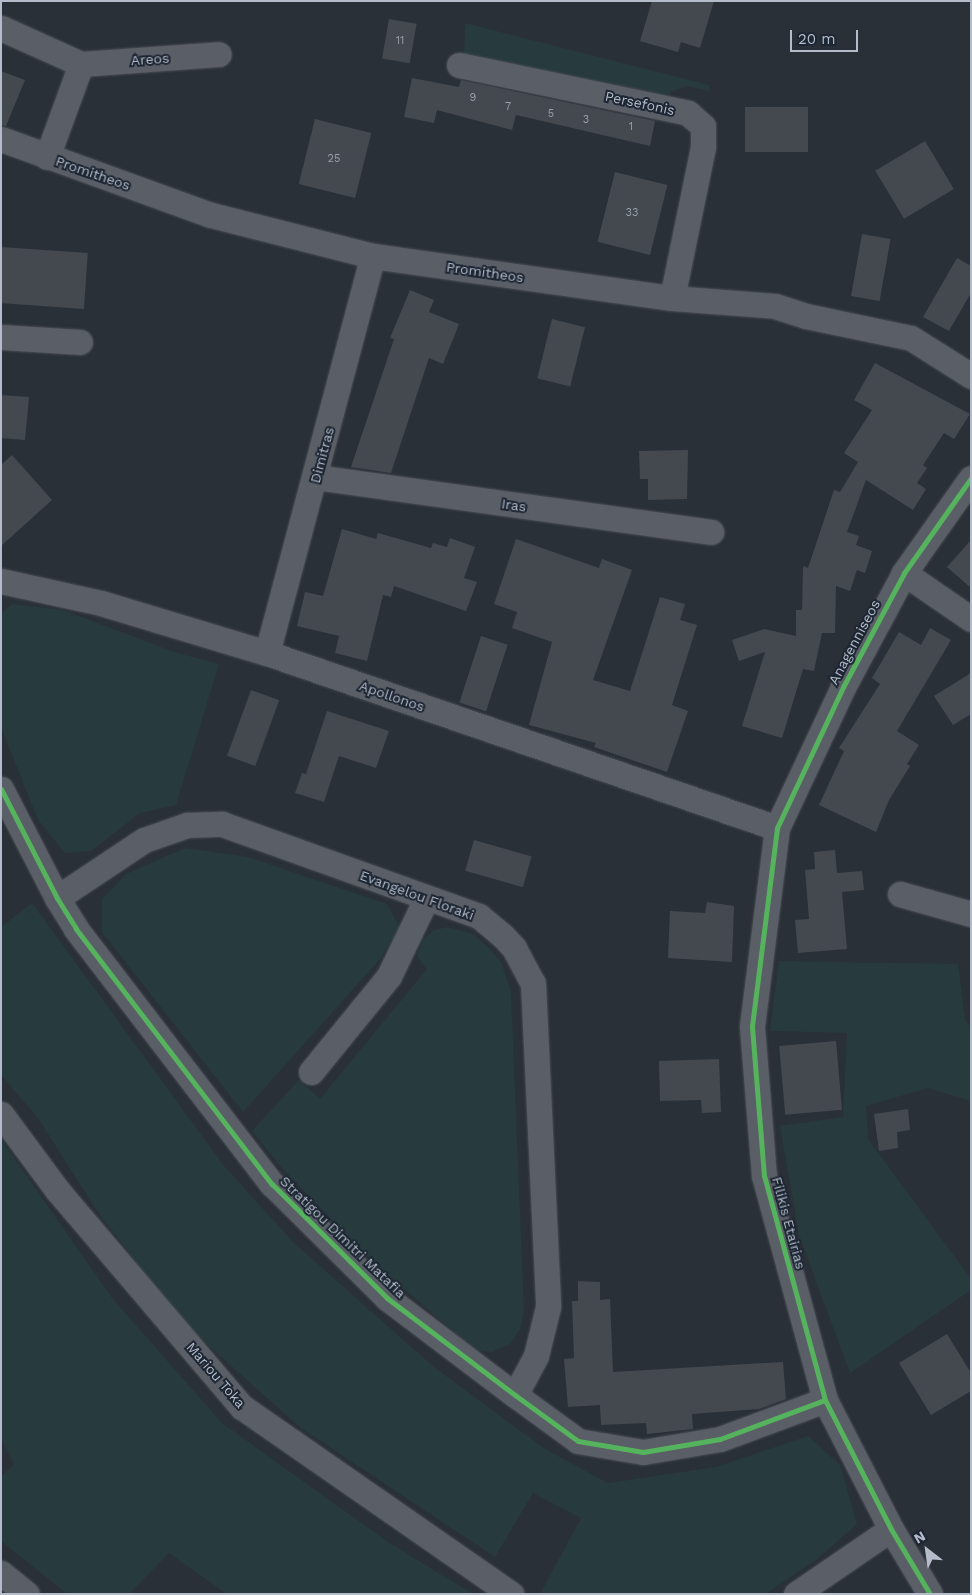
<!DOCTYPE html>
<html>
<head>
<meta charset="utf-8">
<style>
  body { margin:0 }
  #map { position:relative; width:972px; height:1595px; overflow:hidden; background:#2a3038; font-family:"Work Sans",sans-serif }
  div>[style] { position:absolute }
  [style*='--x'] { left:calc(var(--x)*1px); top:calc(var(--y)*1px); width:calc(var(--w)*1px); rotate:calc(var(--a)*1deg) }
  .green>* { inset:0; background:#273a3e }
  .building>* { inset:0; background:#444950; transform-origin:0 0 }
  .roads { filter:drop-shadow(0 0 1px #484c53) drop-shadow(0 0 1px #484c53) }
  .street>* { height:25px; margin:-12.5px; padding:0 12.5px; transform-origin:12.5px; border-radius:12.5px; background:#5a5e66 }
  .cycleway>* { height:5px; margin:-2.5px; padding:0 2.5px; transform-origin:2.5px; border-radius:2.5px; background:#56b35d }
  span { translate:-50% -50%; white-space:nowrap; text-align:center; line-height:1.15; -webkit-text-stroke:4px #1d2633; paint-order:stroke }
  .number-label { font-size:11px; color:#989fab }
  .number-label span { -webkit-text-stroke-width:0 }
  .street-label { font-size:14px; color:#b4bcc9 }
  .frame { position:absolute; inset:0; border:2px solid #b4bcc9; pointer-events:none }
  .north { position:absolute; left:902px; top:1525px; width:50px; height:50px; -webkit-text-stroke:4px #1d2633; paint-order:stroke; rotate:330deg; font-size:14px; font-weight:700; line-height:20px; text-align:center; color:#b4bcc9 }
  .north::after { content:''; display:block; margin:auto; width:18px; height:22px; background:#b4bcc9; clip-path:polygon(50% 0,100% 100%,50% 72%,0 100%) }
  .scale { position:absolute; left:790px; top:30px; width:68px; height:22px; box-sizing:border-box; border:2px solid #b4bcc9; border-top:0; padding-left:6px; font-size:15px; line-height:18px; white-space:nowrap; color:#b4bcc9; -webkit-text-stroke:4px #1d2633; paint-order:stroke }
</style>
</head>
<body>
<div id="map">
  <div class="green">
    <div style="clip-path:polygon(465px 23px,709px 85px,710px 91px,687px 86px,670px 92px,669px 99px,464px 55px)"></div>
    <div style="clip-path:polygon(12px 604px,63px 610px,174px 652px,219px 664px,176px 805px,140px 813px,91px 851px,65px 853px,38px 820px,1px 727px,1px 614px)"></div>
    <div style="clip-path:polygon(185px 848px,248px 857px,387px 904px,400px 928px,381px 958px,243px 1112px,102px 932px,102px 899px,126px 874px)"></div>
    <div style="clip-path:polygon(32px 903px,224px 1166px,294px 1243px,434px 1367px,545px 1449px,608px 1483px,716px 1467px,808px 1436px,840px 1465px,857px 1524px,816px 1560px,765px 1594px,540px 1594px,581px 1518px,533px 1493px,495px 1557px,301px 1428px,183px 1323px,97px 1211px,38px 1118px,1px 1075px,1px 927px)"></div>
    <div style="clip-path:polygon(448px 927px,473px 934px,488px 947px,501px 962px,511px 992px,524px 1310px,520px 1329px,510px 1344px,492px 1352px,476px 1350px,462px 1339px,373px 1262px,281px 1167px,252px 1131px,299px 1080px,320px 1099px,427px 969px,417px 956px,423px 940px,434px 930px)"></div>
    <div style="clip-path:polygon(779px 961px,958px 964px,965px 1020px,971px 1028px,971px 1101px,928px 1088px,866px 1106px,868px 1139px,971px 1279px,971px 1290px,850px 1373px,799px 1235px,780px 1126px,843px 1117px,847px 1033px,770px 1031px)"></div>
    <div style="clip-path:polygon(1px 1139px,112px 1298px,222px 1423px,391px 1544px,473px 1594px,227px 1594px,169px 1553px,129px 1594px,67px 1594px,1px 1541px,1px 1476px,14px 1465px,1px 1438px)"></div>
  </div>
  <div class="building">
    <div style="clip-path:polygon(652px 1px,714px 1px,700px 48px,681px 42px,678px 52px,640px 41px)"></div>
    <div style="left:389px;top:19px;width:28px;height:40px;rotate:10deg"></div>
    <div style="clip-path:polygon(1px 71px,25px 80px,6px 126px,1px 125px)"></div>
    <div style="clip-path:polygon(412px 78px,459px 87px,461px 80px,655px 121px,650px 146px,516px 115px,512px 130px,437px 110px,434px 123px,404px 117px)"></div>
    <div style="left:745px;top:107px;width:63px;height:45px"></div>
    <div style="left:315px;top:119px;width:58px;height:67px;rotate:14deg"></div>
    <div style="left:925px;top:141px;width:56px;height:58px;rotate:59deg"></div>
    <div style="left:615px;top:172px;width:54px;height:72px;rotate:14deg"></div>
    <div style="left:862px;top:234px;width:29px;height:63px;rotate:10deg"></div>
    <div style="left:1px;top:247px;width:87px;height:56px;rotate:4deg"></div>
    <div style="clip-path:polygon(957px 258px,971px 266px,971px 293px,949px 331px,923px 317px)"></div>
    <div style="clip-path:polygon(410px 290px,434px 300px,429px 312px,459px 324px,443px 364px,429px 358px,391px 473px,351px 467px,394px 339px,390px 338px)"></div>
    <div style="left:552px;top:319px;width:34px;height:61px;rotate:14deg"></div>
    <div style="clip-path:polygon(875px 363px,970px 414px,954px 439px,944px 433px,923px 465px,927px 468px,917px 483px,926px 489px,913px 510px,866px 480px,847px 532px,859px 536px,856px 545px,872px 551px,865px 573px,857px 570px,850px 591px,836px 586px,835px 633px,822px 633px,814px 671px,803px 669px,782px 738px,742px 726px,765px 652px,739px 661px,732px 640px,764px 629px,796px 636px,796px 610px,802px 610px,803px 566px,808px 568px,834px 490px,840px 492px,858px 462px,844px 453px,872px 410px,854px 400px)"></div>
    <div style="clip-path:polygon(1px 395px,29px 397px,25px 440px,1px 438px)"></div>
    <div style="clip-path:polygon(688px 450px,687px 499px,648px 500px,648px 479px,640px 479px,639px 451px)"></div>
    <div style="clip-path:polygon(12px 455px,52px 500px,1px 546px,1px 465px)"></div>
    <div style="clip-path:polygon(342px 529px,376px 539px,378px 533px,431px 548px,433px 543px,447px 547px,450px 538px,475px 547px,464px 578px,477px 582px,466px 611px,394px 586px,391px 597px,383px 595px,367px 661px,335px 653px,339px 636px,297px 626px,305px 592px,323px 596px)"></div>
    <div style="clip-path:polygon(516px 539px,599px 568px,602px 559px,632px 570px,593px 680px,630px 691px,660px 597px,685px 604px,680px 620px,697px 625px,672px 705px,688px 711px,667px 772px,594px 747px,596px 743px,529px 725px,552px 642px,512px 628px,517px 612px,494px 604px)"></div>
    <div style="clip-path:polygon(971px 540px,971px 588px,947px 567px)"></div>
    <div style="clip-path:polygon(930px 628px,951px 640px,897px 731px,919px 745px,907px 764px,910px 766px,889px 800px,876px 832px,819px 805px,844px 751px,839px 748px,880px 684px,872px 678px,899px 632px,921px 645px)"></div>
    <div style="left:481px;top:636px;width:28px;height:70px;rotate:18deg"></div>
    <div style="clip-path:polygon(971px 673px,971px 714px,953px 725px,934px 696px)"></div>
    <div style="left:251px;top:690px;width:30px;height:70px;rotate:20deg"></div>
    <div style="clip-path:polygon(327px 711px,389px 731px,376px 768px,339px 756px,324px 802px,295px 793px,302px 773px,306px 774px)"></div>
    <div style="left:474px;top:840px;width:60px;height:32px;rotate:16deg"></div>
    <div style="clip-path:polygon(835px 850px,837px 873px,862px 871px,864px 890px,842px 892px,847px 949px,798px 953px,795px 920px,809px 919px,805px 870px,815px 869px,814px 852px)"></div>
    <div style="clip-path:polygon(707px 902px,734px 906px,732px 962px,668px 958px,670px 911px,705px 913px)"></div>
    <div style="left:836px;top:1041px;width:69px;height:57px;rotate:85deg"></div>
    <div style="clip-path:polygon(719px 1059px,721px 1112px,702px 1113px,701px 1100px,660px 1101px,659px 1061px)"></div>
    <div style="clip-path:polygon(908px 1109px,910px 1130px,897px 1132px,898px 1148px,879px 1151px,874px 1114px)"></div>
    <div style="clip-path:polygon(578px 1281px,600px 1282px,600px 1300px,610px 1299px,613px 1372px,783px 1362px,786px 1399px,759px 1409px,692px 1414px,693px 1429px,647px 1434px,646px 1423px,601px 1425px,600px 1405px,568px 1407px,564px 1359px,574px 1358px,572px 1301px,578px 1301px)"></div>
    <div style="clip-path:polygon(947px 1334px,971px 1373px,971px 1391px,931px 1415px,899px 1363px)"></div>
  </div>
  <div class="roads">
    <div class="street">
      <div style="--x:1;--y:28;--w:88;--a:24.2"></div>
      <div style="--x:81;--y:64;--w:138;--a:-4.1"></div>
      <div style="--x:459;--y:65;--w:234;--a:11.8"></div>
      <div style="--x:688;--y:113;--w:20;--a:41"></div>
      <div style="--x:703;--y:126;--w:21;--a:90"></div>
      <div style="--x:703;--y:147;--w:154;--a:101.6"></div>
      <div style="--x:1;--y:139;--w:223;--a:19.9"></div>
      <div style="--x:211;--y:215;--w:167;--a:14.2"></div>
      <div style="--x:373;--y:256;--w:302;--a:8"></div>
      <div style="--x:672;--y:298;--w:103;--a:4.4"></div>
      <div style="--x:775;--y:306;--w:33;--a:18"></div>
      <div style="--x:806;--y:316;--w:107;--a:11.8"></div>
      <div style="--x:911;--y:338;--w:71;--a:32.3"></div>
      <div style="--x:47;--y:157;--w:99;--a:-69.9"></div>
      <div style="--x:1;--y:337;--w:79;--a:3.6"></div>
      <div style="--x:316;--y:477;--w:399;--a:7.9"></div>
      <div style="--x:904;--y:573;--w:81;--a:34.5"></div>
      <div style="--x:1;--y:581;--w:102;--a:12.4"></div>
      <div style="--x:101;--y:603;--w:173;--a:16.8"></div>
      <div style="--x:267;--y:653;--w:539;--a:18.94"></div>
      <div style="--x:267;--y:653;--w:411;--a:-75.1"></div>
      <div style="--x:1;--y:789;--w:123;--a:62.8"></div>
      <div style="--x:57;--y:898;--w:36;--a:58"></div>
      <div style="--x:76;--y:929;--w:322;--a:52.5"></div>
      <div style="--x:272;--y:1184;--w:162;--a:44.7"></div>
      <div style="--x:387;--y:1298;--w:161;--a:37.2"></div>
      <div style="--x:515;--y:1395;--w:78;--a:36.1"></div>
      <div style="--x:578;--y:1441;--w:66;--a:9.6"></div>
      <div style="--x:643;--y:1452;--w:78;--a:-9.6"></div>
      <div style="--x:720;--y:1439;--w:112;--a:-20.4"></div>
      <div style="--x:900;--y:894;--w:74;--a:15.7"></div>
      <div style="--x:57;--y:898;--w:105;--a:-33.7"></div>
      <div style="--x:144;--y:840;--w:46;--a:-19.2"></div>
      <div style="--x:187;--y:825;--w:35;--a:-2"></div>
      <div style="--x:222;--y:824;--w:273;--a:19.7"></div>
      <div style="--x:479;--y:916;--w:31;--a:40"></div>
      <div style="--x:503;--y:936;--w:16;--a:47"></div>
      <div style="--x:514;--y:948;--w:40;--a:62"></div>
      <div style="--x:533;--y:983;--w:324;--a:87.3"></div>
      <div style="--x:548;--y:1307;--w:50;--a:103.8"></div>
      <div style="--x:536;--y:1356;--w:44;--a:118.3"></div>
      <div style="--x:311;--y:1072;--w:124;--a:-50.9"></div>
      <div style="--x:389;--y:976;--w:85;--a:-64.3"></div>
      <div style="--x:1;--y:1114;--w:96;--a:53.5"></div>
      <div style="--x:58;--y:1191;--w:284;--a:49.6"></div>
      <div style="--x:242;--y:1407;--w:328;--a:34.8"></div>
      <div style="--x:1;--y:1573;--w:33;--a:39"></div>
      <div style="--x:796;--y:1594;--w:115;--a:-34.4"></div>
      <div style="--x:930;--y:1594;--w:76;--a:-121"></div>
      <div style="--x:891;--y:1529;--w:145;--a:-117.1"></div>
      <div style="--x:825;--y:1400;--w:232;--a:-105.2"></div>
      <div style="--x:764;--y:1176;--w:150;--a:-94.6"></div>
      <div style="--x:752;--y:1026;--w:200;--a:-82.8"></div>
      <div style="--x:777;--y:828;--w:156;--a:-64.9"></div>
      <div style="--x:843;--y:687;--w:129;--a:-61.8"></div>
      <div style="--x:904;--y:573;--w:116;--a:-54.8"></div>
    </div>
  </div>
  <div class="cycleway">
    <div style="--x:1;--y:789;--w:123;--a:62.8"></div>
    <div style="--x:57;--y:898;--w:36;--a:58"></div>
    <div style="--x:76;--y:929;--w:322;--a:52.5"></div>
    <div style="--x:272;--y:1184;--w:162;--a:44.7"></div>
    <div style="--x:387;--y:1298;--w:161;--a:37.2"></div>
    <div style="--x:515;--y:1395;--w:78;--a:36.1"></div>
    <div style="--x:578;--y:1441;--w:66;--a:9.6"></div>
    <div style="--x:643;--y:1452;--w:78;--a:-9.6"></div>
    <div style="--x:720;--y:1439;--w:112;--a:-20.4"></div>
    <div style="--x:930;--y:1594;--w:76;--a:-121"></div>
    <div style="--x:891;--y:1529;--w:145;--a:-117.1"></div>
    <div style="--x:825;--y:1400;--w:232;--a:-105.2"></div>
    <div style="--x:764;--y:1176;--w:150;--a:-94.6"></div>
    <div style="--x:752;--y:1026;--w:200;--a:-82.8"></div>
    <div style="--x:777;--y:828;--w:156;--a:-64.9"></div>
    <div style="--x:843;--y:687;--w:129;--a:-61.8"></div>
    <div style="--x:904;--y:573;--w:116;--a:-54.8"></div>
  </div>
  <div class="number-label">
    <span style="left:400px;top:41px">11</span>
    <span style="left:473px;top:98px">9</span>
    <span style="left:508px;top:107px">7</span>
    <span style="left:551px;top:114px">5</span>
    <span style="left:586px;top:120px">3</span>
    <span style="left:631px;top:127px">1</span>
    <span style="left:334px;top:159px">25</span>
    <span style="left:632px;top:213px">33</span>
  </div>
  <div class="street-label">
    <span style="left:150px;top:59px;rotate:-4deg">Areos</span>
    <span style="left:640px;top:103px;rotate:12deg">Persefonis</span>
    <span style="left:93px;top:173px;rotate:19deg">Promitheos</span>
    <span style="left:485px;top:272px;rotate:8deg">Promitheos</span>
    <span style="left:322px;top:455px;rotate:-75deg">Dimitras</span>
    <span style="left:514px;top:505px;rotate:8deg">Iras</span>
    <span style="left:854px;top:642px;rotate:-62deg">Anagenniseos</span>
    <span style="left:392px;top:696px;rotate:19deg">Apollonos</span>
    <span style="left:417px;top:895px;rotate:20deg">Evangelou Floraki</span>
    <span style="left:789px;top:1223px;rotate:75deg">Filikis Etairias</span>
    <span style="left:343px;top:1237px;rotate:44deg">Stratigou Dimitri Matafia</span>
    <span style="left:216px;top:1375px;rotate:49deg">Mariou Toka</span>
  </div>
  <div class="frame"></div>
  <div class="north">N</div>
  <div class="scale">20 m</div>
</div>
</body>
</html>
